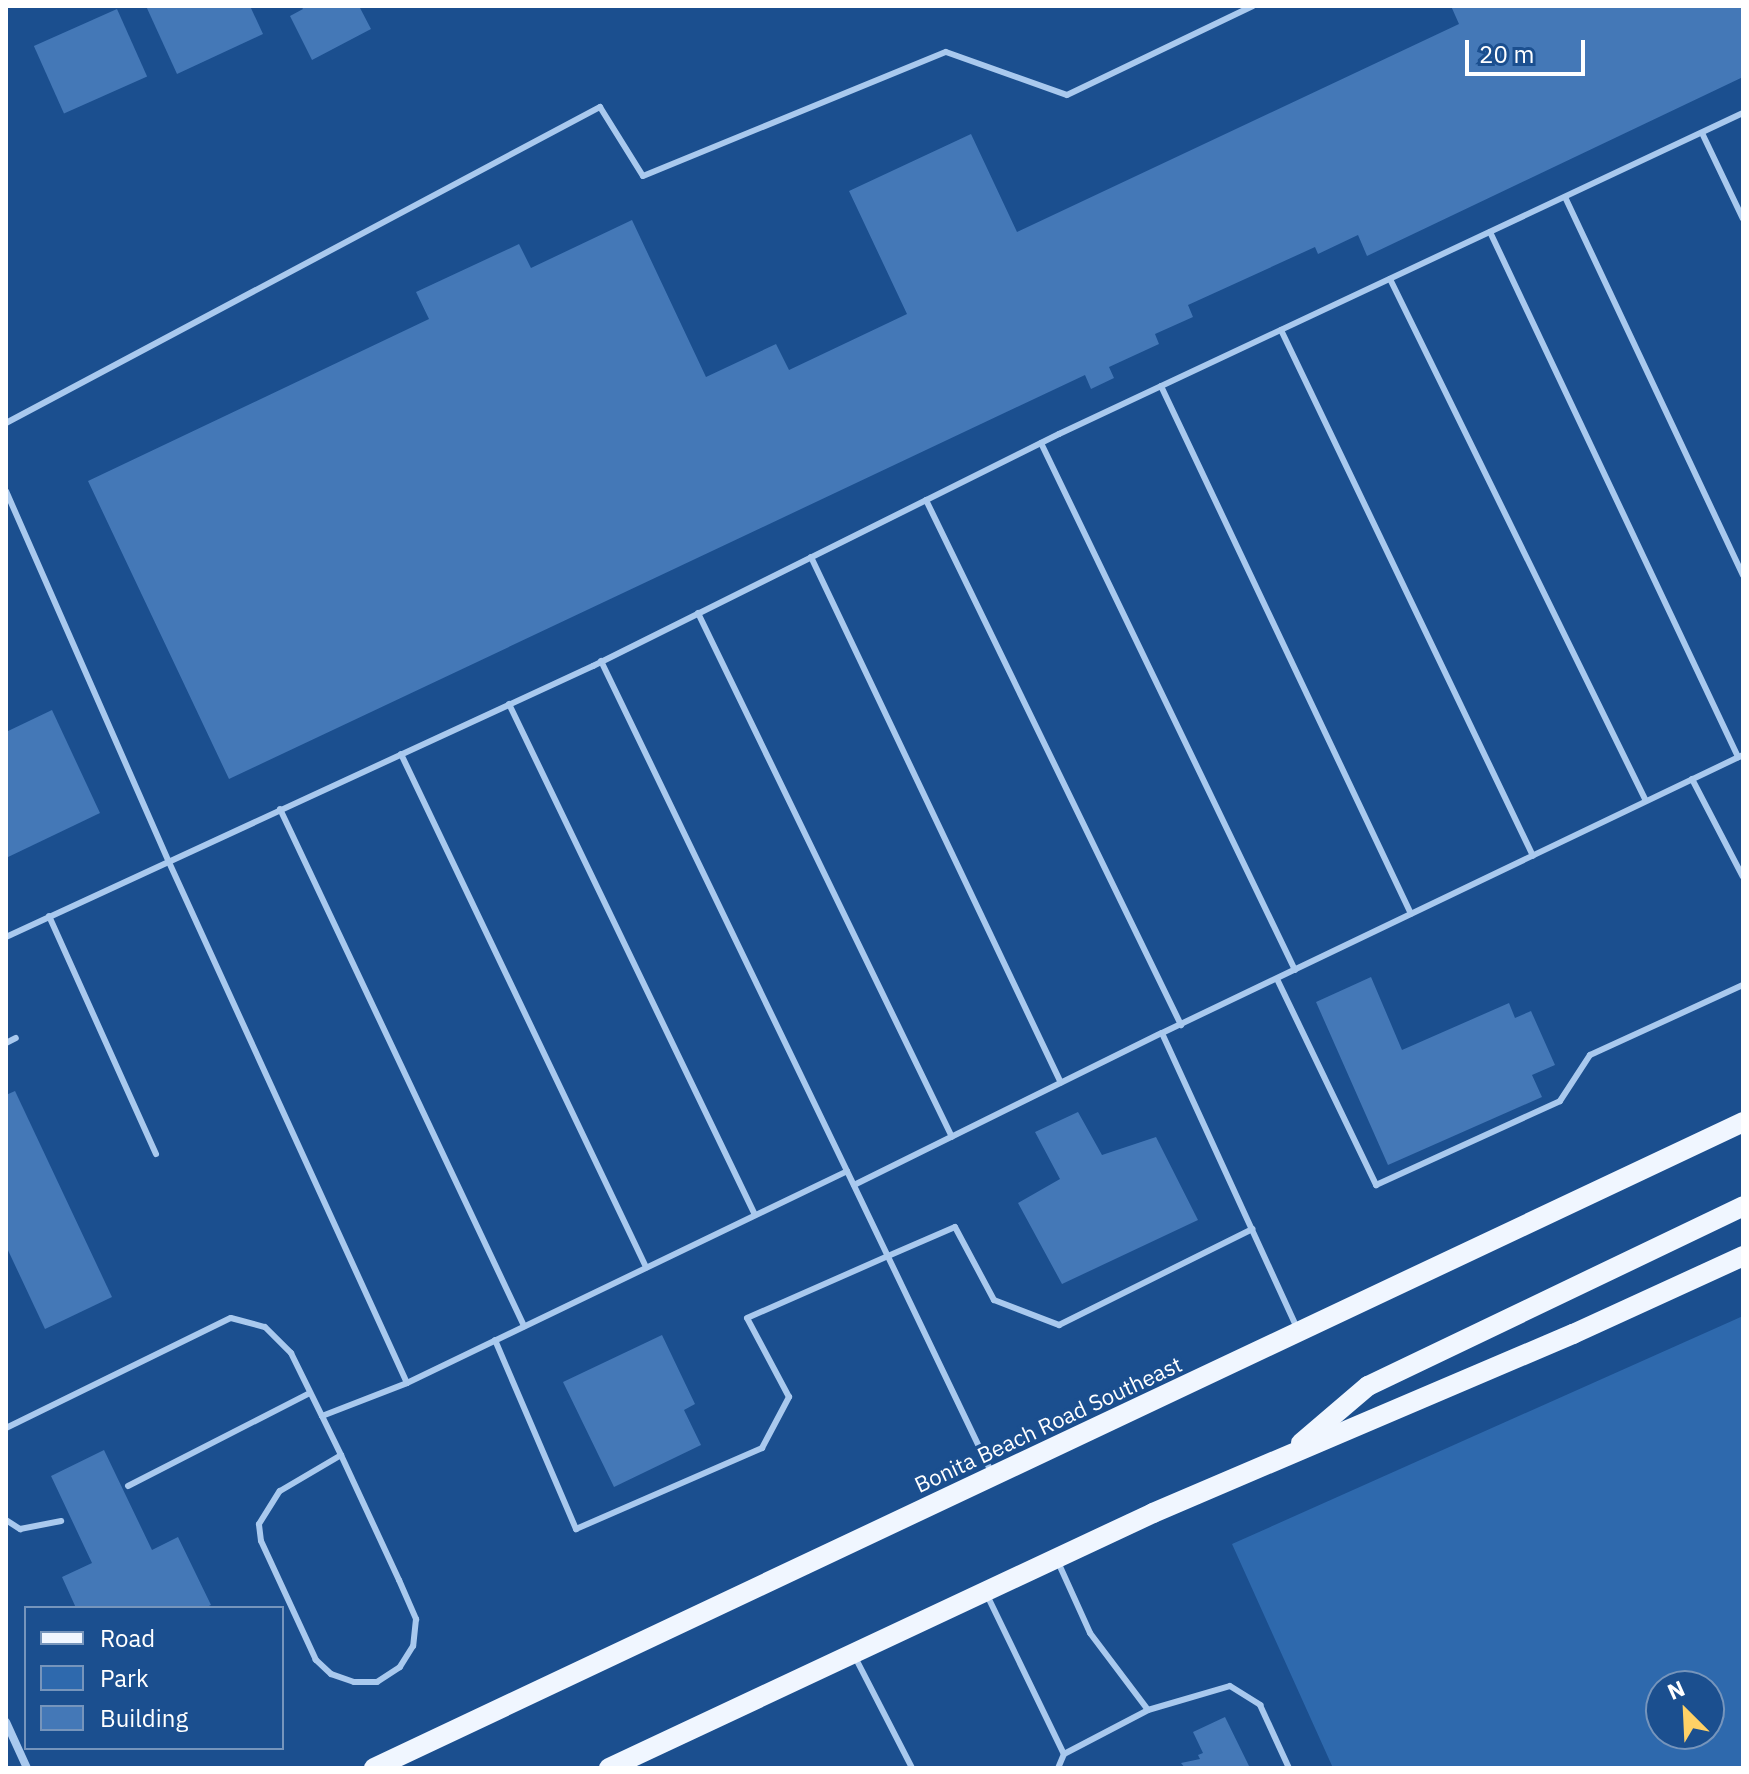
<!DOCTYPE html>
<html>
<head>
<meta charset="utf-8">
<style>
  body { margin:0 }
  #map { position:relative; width:1749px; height:1774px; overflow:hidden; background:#1b4f8f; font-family:"IBM Plex Sans",sans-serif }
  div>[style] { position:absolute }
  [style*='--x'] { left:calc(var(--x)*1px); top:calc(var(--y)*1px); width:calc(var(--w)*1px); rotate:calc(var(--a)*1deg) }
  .green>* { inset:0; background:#2e69ad }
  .building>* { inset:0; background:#4478b7; transform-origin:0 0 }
  .lane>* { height:6px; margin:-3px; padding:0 3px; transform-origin:3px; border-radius:3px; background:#a9c9ee }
  .street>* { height:8px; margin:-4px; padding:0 4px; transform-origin:4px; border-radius:4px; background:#a9c9ee }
  .primary>* { height:20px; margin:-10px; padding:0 10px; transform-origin:10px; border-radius:10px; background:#f0f6ff }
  span { translate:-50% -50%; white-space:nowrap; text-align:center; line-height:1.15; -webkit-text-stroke:7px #1b4f8f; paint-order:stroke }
  .street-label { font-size:22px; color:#fff }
  .frame { position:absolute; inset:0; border:8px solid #fff; pointer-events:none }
  .legend { position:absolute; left:24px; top:1606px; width:260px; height:144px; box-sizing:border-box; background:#1b4f8f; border:2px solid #7695bc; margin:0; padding:10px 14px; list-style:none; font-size:24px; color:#fff }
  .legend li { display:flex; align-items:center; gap:16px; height:40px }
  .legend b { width:40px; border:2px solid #7695bc }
  .north { position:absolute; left:1645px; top:1670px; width:80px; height:80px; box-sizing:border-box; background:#1b4f8f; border:2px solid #7695bc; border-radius:50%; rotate:336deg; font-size:22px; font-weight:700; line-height:32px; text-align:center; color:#fff }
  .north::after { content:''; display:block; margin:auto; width:28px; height:36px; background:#ffd166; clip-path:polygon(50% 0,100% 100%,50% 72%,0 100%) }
  .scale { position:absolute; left:1465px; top:40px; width:120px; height:36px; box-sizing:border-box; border:4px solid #fff; border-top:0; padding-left:10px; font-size:24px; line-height:28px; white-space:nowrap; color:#fff; -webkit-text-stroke:6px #1b4f8f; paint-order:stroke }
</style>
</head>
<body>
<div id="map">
  <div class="green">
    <div style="clip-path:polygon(evenodd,1743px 1316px,1743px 1768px,1333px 1768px,1232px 1544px,1743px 1316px,1661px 1686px,1709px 1686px,1709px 1734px,1661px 1734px,1661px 1686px)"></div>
  </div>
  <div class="building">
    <div style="clip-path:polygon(146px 6px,250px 6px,263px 34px,177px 74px)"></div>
    <div style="clip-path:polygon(301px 6px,359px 6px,371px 29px,312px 60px,290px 16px,303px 9px)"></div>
    <div style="clip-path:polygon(1451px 6px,1743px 6px,1743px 77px,1367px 256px,1358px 235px,1318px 254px,1315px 247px,1188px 305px,1193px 317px,1155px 334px,1159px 344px,1109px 367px,1114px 378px,1091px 389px,1085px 375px,229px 779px,88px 481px,429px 319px,416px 292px,519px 244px,531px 268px,632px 220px,706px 377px,776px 344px,789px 370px,907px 314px,849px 191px,971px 134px,1017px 232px,1459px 24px)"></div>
    <div style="left:117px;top:9px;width:74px;height:91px;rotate:66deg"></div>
    <div style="clip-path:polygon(52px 710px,100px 813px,6px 858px,6px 732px)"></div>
    <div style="clip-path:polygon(1371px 977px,1402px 1050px,1509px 1003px,1515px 1018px,1531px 1011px,1555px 1065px,1532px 1075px,1542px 1097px,1388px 1165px,1316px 1002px)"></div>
    <div style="clip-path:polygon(15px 1091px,112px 1297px,45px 1329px,6px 1246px,6px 1095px)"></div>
    <div style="clip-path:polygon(1078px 1112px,1102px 1155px,1156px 1137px,1198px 1220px,1062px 1284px,1018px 1203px,1060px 1179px,1035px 1132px)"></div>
    <div style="clip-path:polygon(662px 1335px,695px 1404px,684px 1410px,701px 1445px,614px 1487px,563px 1382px)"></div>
    <div style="clip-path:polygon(104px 1450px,152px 1550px,178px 1537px,211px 1605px,204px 1608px,76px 1608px,62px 1577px,92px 1563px,51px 1476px)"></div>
    <div style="clip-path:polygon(1225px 1717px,1250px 1768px,1185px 1768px,1181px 1763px,1200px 1759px,1198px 1755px,1203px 1753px,1193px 1732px)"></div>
  </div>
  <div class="lane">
    <div style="--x:1702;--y:133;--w:95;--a:64.5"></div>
    <div style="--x:1565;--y:197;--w:418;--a:64.8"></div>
    <div style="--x:1490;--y:232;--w:581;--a:64.71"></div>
    <div style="--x:1390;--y:279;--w:581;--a:63.88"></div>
    <div style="--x:1281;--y:330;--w:583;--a:64.4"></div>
    <div style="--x:1161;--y:386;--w:584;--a:64.66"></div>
    <div style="--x:6;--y:423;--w:673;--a:-28.01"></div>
    <div style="--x:600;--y:107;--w:81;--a:58.1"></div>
    <div style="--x:643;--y:176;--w:327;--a:-22.3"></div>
    <div style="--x:946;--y:52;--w:128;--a:19.6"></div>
    <div style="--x:1067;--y:95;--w:206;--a:-25.6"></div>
    <div style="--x:1041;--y:443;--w:585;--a:64.27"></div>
    <div style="--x:6;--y:491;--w:403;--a:66.3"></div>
    <div style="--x:168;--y:860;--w:575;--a:65.44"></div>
    <div style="--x:926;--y:500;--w:584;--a:64.09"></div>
    <div style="--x:811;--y:557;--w:582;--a:64.58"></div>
    <div style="--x:698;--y:613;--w:582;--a:64.14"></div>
    <div style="--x:601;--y:661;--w:566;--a:64.25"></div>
    <div style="--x:509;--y:704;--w:567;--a:64.29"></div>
    <div style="--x:401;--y:754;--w:569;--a:64.47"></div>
    <div style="--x:1692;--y:779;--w:110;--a:62.5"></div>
    <div style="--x:280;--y:809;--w:572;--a:64.73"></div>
    <div style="--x:49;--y:916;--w:261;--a:65.8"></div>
    <div style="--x:6;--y:937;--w:647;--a:-24.78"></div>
    <div style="--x:593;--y:666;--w:521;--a:-26.47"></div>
    <div style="--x:1059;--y:434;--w:756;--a:-25.14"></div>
    <div style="--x:1277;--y:979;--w:229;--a:64.3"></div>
    <div style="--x:1376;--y:1185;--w:202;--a:-24.5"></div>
    <div style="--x:1560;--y:1101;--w:55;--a:-56.9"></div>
    <div style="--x:1590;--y:1055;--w:168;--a:-24.6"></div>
    <div style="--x:6;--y:1043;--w:11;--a:-27"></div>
    <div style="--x:854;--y:1185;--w:343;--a:-26.3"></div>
    <div style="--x:1297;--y:1328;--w:324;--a:-114.6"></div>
    <div style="--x:1162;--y:1033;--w:644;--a:-25.57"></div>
    <div style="--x:495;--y:1340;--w:206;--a:66.8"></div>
    <div style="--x:576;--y:1529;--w:203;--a:-23.5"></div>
    <div style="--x:762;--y:1448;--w:58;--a:-62.1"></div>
    <div style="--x:789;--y:1397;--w:89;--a:-118"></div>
    <div style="--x:747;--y:1318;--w:154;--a:-23.7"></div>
    <div style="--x:888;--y:1256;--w:73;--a:-23.4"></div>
    <div style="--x:955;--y:1227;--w:83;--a:61.9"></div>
    <div style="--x:994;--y:1300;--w:70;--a:21"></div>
    <div style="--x:1059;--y:1325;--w:216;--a:-26.4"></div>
    <div style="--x:322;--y:1416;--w:43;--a:64"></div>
    <div style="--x:341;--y:1455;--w:138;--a:65.1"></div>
    <div style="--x:399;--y:1580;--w:43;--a:66.4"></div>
    <div style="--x:416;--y:1619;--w:27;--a:96"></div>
    <div style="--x:413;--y:1646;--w:25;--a:122"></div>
    <div style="--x:400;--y:1667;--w:27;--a:147"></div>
    <div style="--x:377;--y:1682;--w:23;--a:180"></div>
    <div style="--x:354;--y:1682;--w:24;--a:-161"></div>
    <div style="--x:331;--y:1674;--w:21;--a:-137"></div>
    <div style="--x:316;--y:1660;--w:131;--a:-114.8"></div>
    <div style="--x:261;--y:1541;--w:17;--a:-97"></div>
    <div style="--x:259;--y:1524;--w:39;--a:-58"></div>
    <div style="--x:280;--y:1491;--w:71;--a:-30.5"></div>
    <div style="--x:6;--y:1428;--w:250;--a:-26.1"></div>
    <div style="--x:231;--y:1318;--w:35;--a:15"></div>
    <div style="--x:265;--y:1327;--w:37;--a:45"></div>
    <div style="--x:291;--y:1353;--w:70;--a:63.8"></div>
    <div style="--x:322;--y:1416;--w:91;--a:-21.2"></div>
    <div style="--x:407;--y:1383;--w:488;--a:-25.7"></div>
    <div style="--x:847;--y:1171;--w:335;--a:64.4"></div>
    <div style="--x:128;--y:1486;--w:204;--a:-27.1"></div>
    <div style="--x:6;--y:1520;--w:17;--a:33"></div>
    <div style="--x:20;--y:1529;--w:42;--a:-11"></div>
    <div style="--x:1058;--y:1562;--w:78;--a:65.7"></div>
    <div style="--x:1090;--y:1633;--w:96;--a:53"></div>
    <div style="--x:1148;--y:1710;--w:85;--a:-16.3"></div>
    <div style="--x:1230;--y:1686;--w:36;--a:32"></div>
    <div style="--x:1260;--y:1705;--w:69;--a:65.3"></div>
    <div style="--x:986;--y:1593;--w:179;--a:64.2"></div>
    <div style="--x:1064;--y:1754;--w:15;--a:113"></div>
    <div style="--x:855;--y:1657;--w:125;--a:62.8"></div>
    <div style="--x:1064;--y:1754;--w:95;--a:-27.6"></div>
  </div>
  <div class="street">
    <div style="--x:6;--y:1722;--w:51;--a:65.5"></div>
  </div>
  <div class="primary">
    <div style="--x:1301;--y:1443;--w:88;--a:-40.4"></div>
    <div style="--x:1368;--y:1386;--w:416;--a:-25.6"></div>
    <div style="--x:374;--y:1768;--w:1514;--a:-25.26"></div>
    <div style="--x:609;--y:1768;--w:601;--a:-25.11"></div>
    <div style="--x:1153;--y:1513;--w:457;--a:-23.1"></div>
    <div style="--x:1573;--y:1334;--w:187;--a:-24.6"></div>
  </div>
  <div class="street-label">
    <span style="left:1048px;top:1424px;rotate:-25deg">Bonita Beach Road Southeast</span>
  </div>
  <div class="frame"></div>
  <ul class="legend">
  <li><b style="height:10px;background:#f0f6ff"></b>Road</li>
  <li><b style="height:22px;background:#2e69ad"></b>Park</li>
  <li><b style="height:22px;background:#4478b7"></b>Building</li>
  </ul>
  <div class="north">N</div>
  <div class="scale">20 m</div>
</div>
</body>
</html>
